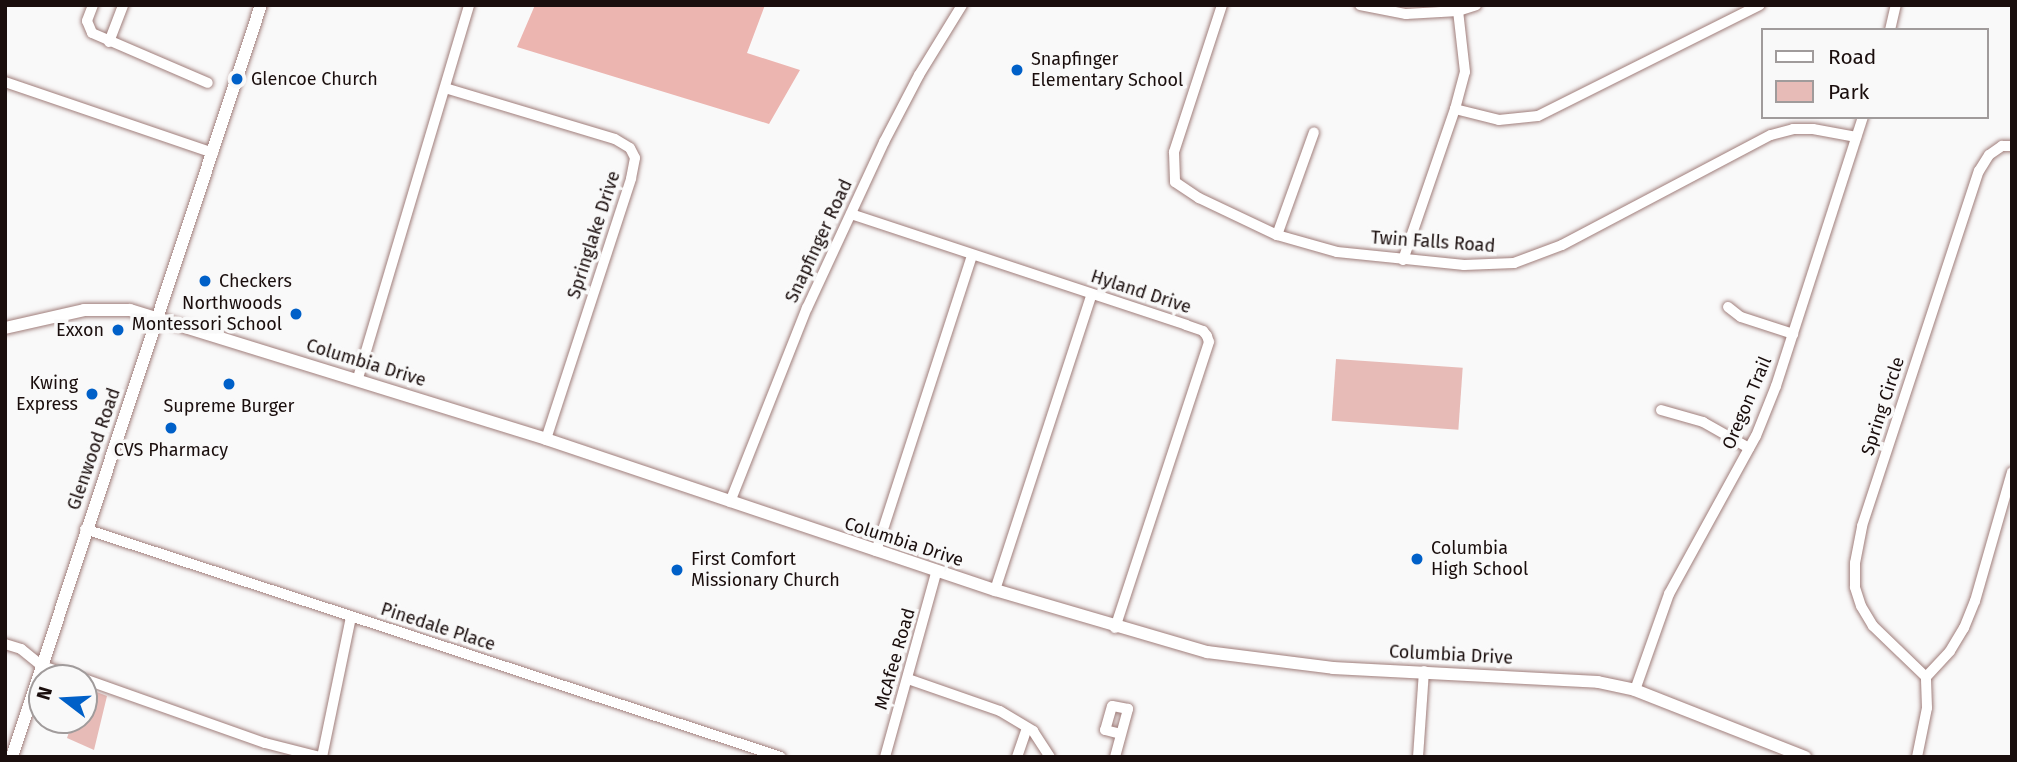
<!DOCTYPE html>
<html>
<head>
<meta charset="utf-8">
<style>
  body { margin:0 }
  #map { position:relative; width:2017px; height:762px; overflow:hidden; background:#f9f9f9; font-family:"Fira Sans",sans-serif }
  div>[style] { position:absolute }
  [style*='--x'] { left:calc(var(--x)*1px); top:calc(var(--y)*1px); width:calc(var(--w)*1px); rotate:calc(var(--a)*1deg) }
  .green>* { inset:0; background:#e7bbb7; transform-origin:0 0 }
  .forest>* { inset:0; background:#ecb5b0 }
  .roads { filter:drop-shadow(0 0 2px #a07e7b) drop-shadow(0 0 2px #a07e7b) }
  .minor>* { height:10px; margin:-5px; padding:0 5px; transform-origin:5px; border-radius:5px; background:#fff }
  .major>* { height:12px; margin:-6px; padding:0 6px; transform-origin:6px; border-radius:6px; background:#fff }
  .dots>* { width:19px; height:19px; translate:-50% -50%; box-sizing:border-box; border:4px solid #f9f9f9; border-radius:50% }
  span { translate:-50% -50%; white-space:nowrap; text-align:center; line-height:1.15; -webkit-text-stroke:7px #f9f9f9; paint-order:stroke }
  .poi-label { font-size:18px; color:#1a0e0d }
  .left { translate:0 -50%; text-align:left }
  .right { translate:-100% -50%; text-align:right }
  .street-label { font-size:18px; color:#1a0e0d }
  .frame { position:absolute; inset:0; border:7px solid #1a0e0d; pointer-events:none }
  .legend { position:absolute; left:1761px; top:28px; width:228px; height:91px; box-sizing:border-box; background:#f9f9f9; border:2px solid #a09b9b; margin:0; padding:9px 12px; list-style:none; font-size:21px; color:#1a0e0d }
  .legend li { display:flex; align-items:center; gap:14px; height:35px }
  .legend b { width:35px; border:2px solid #a09b9b }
  .north { position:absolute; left:28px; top:664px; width:70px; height:70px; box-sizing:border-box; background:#f9f9f9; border:2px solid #a09b9b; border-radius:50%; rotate:287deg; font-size:19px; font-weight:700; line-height:28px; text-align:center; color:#1a0e0d }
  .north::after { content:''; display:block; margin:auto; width:24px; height:32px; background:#0060c8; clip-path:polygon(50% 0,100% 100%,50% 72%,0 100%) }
</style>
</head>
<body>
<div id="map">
  <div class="green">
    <div style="left:1336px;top:359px;width:127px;height:62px;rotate:4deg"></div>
    <div style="clip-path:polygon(84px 687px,107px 696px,94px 750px,67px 738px,73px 720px,84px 720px)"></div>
  </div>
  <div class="forest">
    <div style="clip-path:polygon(535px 5px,765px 5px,747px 53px,800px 70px,769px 124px,517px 47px)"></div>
  </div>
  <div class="roads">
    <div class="minor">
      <div style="--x:93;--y:5;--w:17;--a:111"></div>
      <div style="--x:87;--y:21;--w:13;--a:67"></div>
      <div style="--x:92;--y:33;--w:126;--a:23.3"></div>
      <div style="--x:1222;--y:5;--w:155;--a:108.1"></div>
      <div style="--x:1174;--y:152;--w:30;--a:88"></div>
      <div style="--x:1175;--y:182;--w:29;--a:34"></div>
      <div style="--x:1199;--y:198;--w:86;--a:25.4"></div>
      <div style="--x:1277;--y:235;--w:62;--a:15.8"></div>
      <div style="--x:1337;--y:252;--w:128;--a:5.8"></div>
      <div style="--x:1464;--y:265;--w:50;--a:-2.3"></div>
      <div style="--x:1514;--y:263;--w:51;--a:-20.6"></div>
      <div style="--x:1562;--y:245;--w:236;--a:-27.8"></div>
      <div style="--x:1771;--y:135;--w:23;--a:-15"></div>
      <div style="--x:1793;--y:129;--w:20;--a:0"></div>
      <div style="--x:1813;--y:129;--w:44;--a:10.5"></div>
      <div style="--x:1360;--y:5;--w:47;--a:11.1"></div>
      <div style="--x:1406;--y:14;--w:52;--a:-3.3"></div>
      <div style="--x:1458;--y:11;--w:19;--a:-18"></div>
      <div style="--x:1890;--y:30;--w:26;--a:-77"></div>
      <div style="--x:109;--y:42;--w:40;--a:-69"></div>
      <div style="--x:5;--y:82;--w:220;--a:18.8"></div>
      <div style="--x:445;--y:88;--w:177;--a:16.7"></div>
      <div style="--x:615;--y:139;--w:17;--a:31"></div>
      <div style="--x:630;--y:148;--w:11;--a:63"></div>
      <div style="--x:635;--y:158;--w:21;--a:101"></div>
      <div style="--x:631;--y:179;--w:274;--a:108.1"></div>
      <div style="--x:1455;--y:109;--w:45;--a:14"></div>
      <div style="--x:1499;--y:120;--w:39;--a:-6"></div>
      <div style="--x:1538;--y:116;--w:248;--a:-26.6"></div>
      <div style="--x:851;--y:214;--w:353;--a:18.3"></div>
      <div style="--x:1186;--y:325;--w:18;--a:19"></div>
      <div style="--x:1203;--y:331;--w:6;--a:51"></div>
      <div style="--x:1207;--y:336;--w:6;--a:72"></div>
      <div style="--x:1209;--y:342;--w:301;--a:108.2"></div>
      <div style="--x:1277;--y:235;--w:109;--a:-70.2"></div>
      <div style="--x:1403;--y:260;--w:160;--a:-71"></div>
      <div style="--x:1455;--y:109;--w:38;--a:-75"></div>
      <div style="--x:1465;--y:72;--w:61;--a:-96.5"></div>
      <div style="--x:1728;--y:307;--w:16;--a:38"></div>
      <div style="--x:1741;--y:317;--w:55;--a:18.1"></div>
      <div style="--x:358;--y:378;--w:389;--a:-73.4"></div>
      <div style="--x:1661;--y:410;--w:44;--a:15.9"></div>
      <div style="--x:1703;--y:422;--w:53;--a:29.5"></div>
      <div style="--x:730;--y:502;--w:209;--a:-68.4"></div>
      <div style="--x:807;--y:308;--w:183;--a:-65.1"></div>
      <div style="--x:884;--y:142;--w:76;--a:-62.4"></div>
      <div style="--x:919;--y:75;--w:82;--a:-58.4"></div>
      <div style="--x:85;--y:529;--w:732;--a:18.14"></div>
      <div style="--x:876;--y:551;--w:311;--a:-72"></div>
      <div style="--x:995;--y:590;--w:311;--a:-71.9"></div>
      <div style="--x:5;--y:644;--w:17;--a:17"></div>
      <div style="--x:21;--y:649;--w:27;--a:39"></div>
      <div style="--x:42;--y:666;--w:40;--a:18"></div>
      <div style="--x:1926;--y:677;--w:74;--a:-136.1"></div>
      <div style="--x:1873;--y:626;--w:23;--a:-121"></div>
      <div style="--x:1861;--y:606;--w:20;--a:-108"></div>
      <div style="--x:1855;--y:587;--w:24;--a:-90"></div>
      <div style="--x:1855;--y:563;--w:38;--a:-79"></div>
      <div style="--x:1862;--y:526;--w:374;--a:-71.8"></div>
      <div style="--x:1979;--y:171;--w:19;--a:-58"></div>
      <div style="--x:1989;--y:155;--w:16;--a:-35"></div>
      <div style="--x:2002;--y:146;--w:10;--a:0"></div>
      <div style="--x:84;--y:679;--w:192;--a:19.5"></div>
      <div style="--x:265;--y:743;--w:57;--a:14.3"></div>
      <div style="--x:908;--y:679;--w:97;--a:19.2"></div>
      <div style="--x:1000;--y:711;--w:39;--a:31"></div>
      <div style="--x:1033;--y:731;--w:31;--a:57"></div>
      <div style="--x:1635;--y:690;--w:102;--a:-70.5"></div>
      <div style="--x:1669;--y:594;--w:180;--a:-61.2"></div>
      <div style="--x:1756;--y:436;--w:54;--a:-68.2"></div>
      <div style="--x:1776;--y:386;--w:283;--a:-72.1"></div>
      <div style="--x:322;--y:757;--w:143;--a:-78.3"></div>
      <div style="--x:885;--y:757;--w:194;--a:-74.5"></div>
      <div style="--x:1017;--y:757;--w:31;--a:-71"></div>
      <div style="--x:1115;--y:757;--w:50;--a:-74.8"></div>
      <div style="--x:1128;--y:709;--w:16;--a:-169"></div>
      <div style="--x:1112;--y:706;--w:25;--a:106"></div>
      <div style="--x:1105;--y:730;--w:16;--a:14"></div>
      <div style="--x:1418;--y:757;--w:86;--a:-86"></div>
      <div style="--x:1917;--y:757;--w:50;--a:-78.5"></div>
      <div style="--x:1927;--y:708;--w:31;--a:-92"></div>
      <div style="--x:1926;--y:677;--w:35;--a:-47"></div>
      <div style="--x:1950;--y:651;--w:27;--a:-59"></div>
      <div style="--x:1964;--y:628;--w:29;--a:-68"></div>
      <div style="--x:1975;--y:601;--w:134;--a:-74"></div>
    </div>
    <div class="major">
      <div style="--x:5;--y:328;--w:81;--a:-12.8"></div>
      <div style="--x:84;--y:310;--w:46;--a:0"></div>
      <div style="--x:130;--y:310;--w:436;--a:17.2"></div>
      <div style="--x:546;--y:439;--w:474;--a:18.6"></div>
      <div style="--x:995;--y:590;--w:221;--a:16.3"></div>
      <div style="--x:1207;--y:652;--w:127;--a:7.2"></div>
      <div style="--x:1333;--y:668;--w:265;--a:3"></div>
      <div style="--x:1598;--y:682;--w:38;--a:12"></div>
      <div style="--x:1635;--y:690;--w:183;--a:21.5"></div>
      <div style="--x:12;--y:757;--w:792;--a:-71.68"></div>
    </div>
  </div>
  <div class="dots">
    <div style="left:1017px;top:70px;background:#0060c8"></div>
    <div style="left:237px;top:79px;background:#0060c8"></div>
    <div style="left:205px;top:281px;background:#0060c8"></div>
    <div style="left:296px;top:314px;background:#0060c8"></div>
    <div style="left:118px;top:330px;background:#0060c8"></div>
    <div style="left:229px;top:384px;background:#0060c8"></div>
    <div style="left:92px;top:394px;background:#0060c8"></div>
    <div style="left:171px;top:428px;background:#0060c8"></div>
    <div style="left:1417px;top:559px;background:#0060c8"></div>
    <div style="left:677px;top:570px;background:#0060c8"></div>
  </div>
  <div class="poi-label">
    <span class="left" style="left:1031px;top:70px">Snapfinger<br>Elementary School</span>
    <span class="left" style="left:251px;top:79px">Glencoe Church</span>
    <span class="left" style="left:219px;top:281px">Checkers</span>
    <span class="right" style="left:282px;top:314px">Northwoods<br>Montessori School</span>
    <span class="right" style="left:104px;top:330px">Exxon</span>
    <span class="right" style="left:78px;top:394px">Kwing<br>Express</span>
    <span style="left:229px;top:406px">Supreme Burger</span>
    <span style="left:171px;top:450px">CVS Pharmacy</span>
    <span class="left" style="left:1431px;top:559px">Columbia<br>High School</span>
    <span class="left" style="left:691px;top:570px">First Comfort<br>Missionary Church</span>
  </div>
  <div class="street-label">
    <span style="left:594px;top:235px;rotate:-72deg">Springlake Drive</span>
    <span style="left:819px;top:241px;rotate:-65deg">Snapfinger Road</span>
    <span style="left:1433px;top:242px;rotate:4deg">Twin Falls Road</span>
    <span style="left:1141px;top:292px;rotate:18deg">Hyland Drive</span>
    <span style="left:366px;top:363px;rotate:17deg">Columbia Drive</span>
    <span style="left:1747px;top:403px;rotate:-67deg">Oregon Trail</span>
    <span style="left:1883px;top:406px;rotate:-72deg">Spring Circle</span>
    <span style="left:94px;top:449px;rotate:-71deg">Glenwood Road</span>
    <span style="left:904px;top:542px;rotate:18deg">Columbia Drive</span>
    <span style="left:438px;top:627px;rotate:18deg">Pinedale Place</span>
    <span style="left:1451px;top:655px;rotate:3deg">Columbia Drive</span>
    <span style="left:895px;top:659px;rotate:-74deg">McAfee Road</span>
  </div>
  <div class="frame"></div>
  <ul class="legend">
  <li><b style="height:9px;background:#fff"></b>Road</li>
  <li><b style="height:19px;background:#e7bbb7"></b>Park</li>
  </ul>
  <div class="north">N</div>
</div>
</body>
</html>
